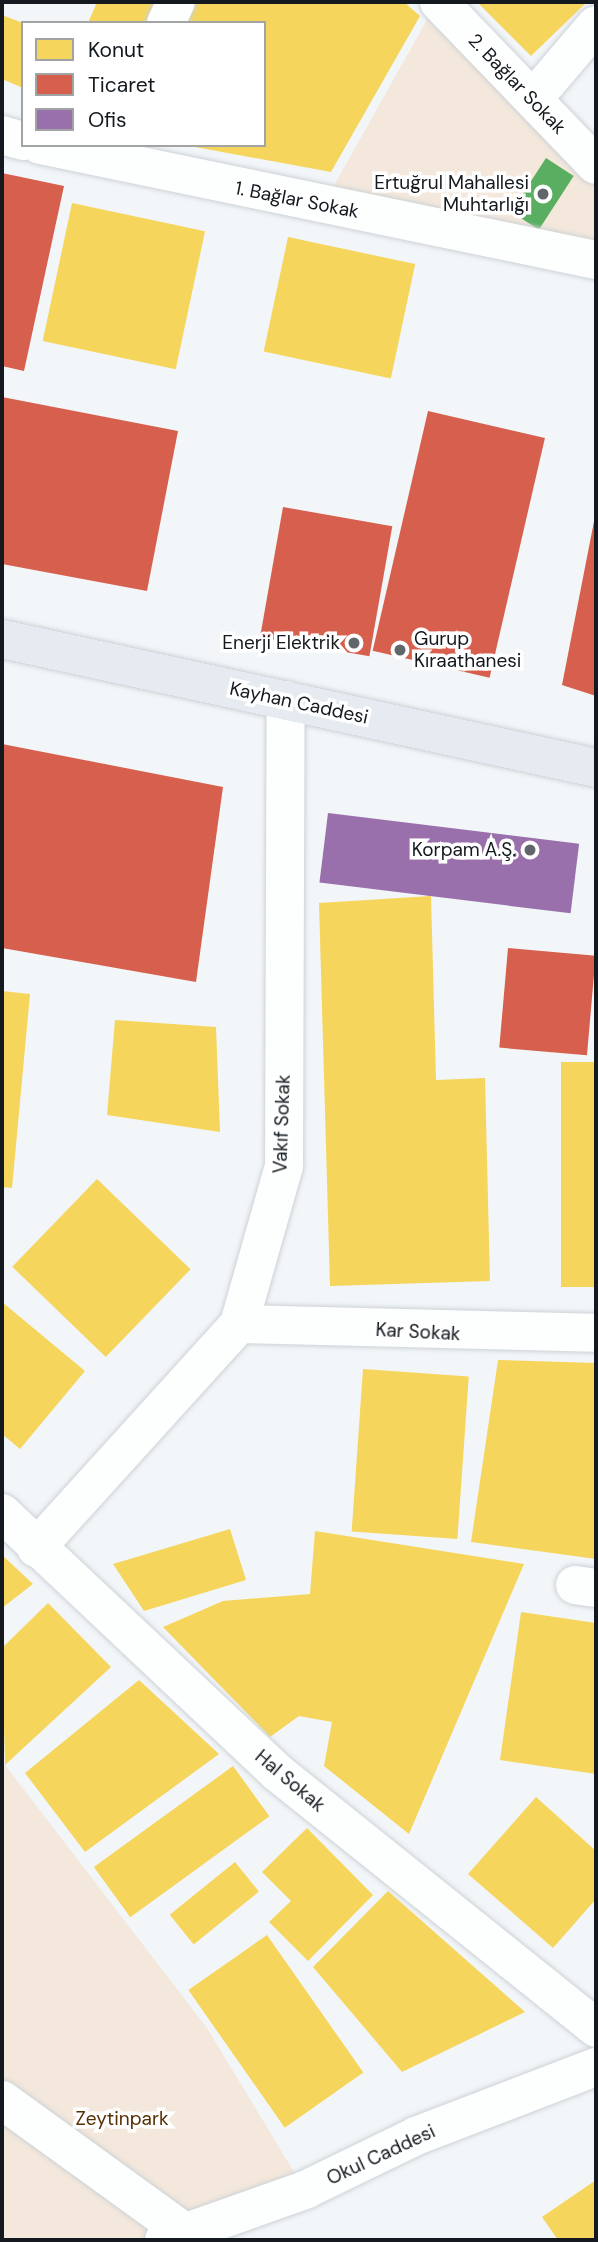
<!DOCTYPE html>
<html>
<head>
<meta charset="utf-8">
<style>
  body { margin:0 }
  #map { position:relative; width:598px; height:2242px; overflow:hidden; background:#f2f6f9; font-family:"DM Sans",sans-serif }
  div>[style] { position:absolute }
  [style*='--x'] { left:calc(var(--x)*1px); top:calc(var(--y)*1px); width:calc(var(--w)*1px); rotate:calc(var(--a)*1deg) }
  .green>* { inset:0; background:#f4e8dc }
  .homes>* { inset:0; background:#f6d55c; transform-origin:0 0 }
  .shops>* { inset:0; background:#d6604d; transform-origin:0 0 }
  .offices>* { inset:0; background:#9970ab; transform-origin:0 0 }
  .public>* { inset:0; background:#5aae61; transform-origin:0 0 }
  .roads { filter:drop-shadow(0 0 2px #cdd2d6) drop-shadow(0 0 2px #cdd2d6) }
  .minor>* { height:38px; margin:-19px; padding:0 19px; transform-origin:19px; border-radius:19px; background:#fdfefe }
  .major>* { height:38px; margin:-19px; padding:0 19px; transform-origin:19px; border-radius:19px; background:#e5ebf0 }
  .dots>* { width:19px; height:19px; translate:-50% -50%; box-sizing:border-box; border:4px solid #fff; border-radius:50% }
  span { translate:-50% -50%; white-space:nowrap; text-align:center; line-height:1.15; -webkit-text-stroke:7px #fff; paint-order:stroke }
  .street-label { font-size:19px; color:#13191f }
  .poi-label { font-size:19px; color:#13191f }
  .right { translate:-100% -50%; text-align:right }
  .left { translate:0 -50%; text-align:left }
  .park-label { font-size:19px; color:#542f02 }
  .frame { position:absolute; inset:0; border:4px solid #13191f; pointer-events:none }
  .legend { position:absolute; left:21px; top:21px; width:245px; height:126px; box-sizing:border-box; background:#fff; border:2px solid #a1a3a5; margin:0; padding:9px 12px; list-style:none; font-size:21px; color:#13191f }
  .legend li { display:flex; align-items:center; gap:14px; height:35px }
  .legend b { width:35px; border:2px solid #a1a3a5 }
</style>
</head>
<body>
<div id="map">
  <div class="green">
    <div style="clip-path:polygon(437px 2px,596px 165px,596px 260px,323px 205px)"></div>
    <div style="clip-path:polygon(2px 1761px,207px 2028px,305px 2190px,164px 2240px,2px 2240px)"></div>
  </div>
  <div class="homes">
    <div style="clip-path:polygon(97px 2px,156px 2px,147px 23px,88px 23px)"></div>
    <div style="clip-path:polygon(197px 2px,404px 2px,420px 16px,331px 172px,195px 147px,264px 145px,264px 23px,186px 23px)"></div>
    <div style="clip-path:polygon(477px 2px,587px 2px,531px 56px)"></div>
    <div style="clip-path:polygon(2px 15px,23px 23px,23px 88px,2px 79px)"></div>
    <div style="left:72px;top:203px;width:136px;height:141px;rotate:12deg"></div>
    <div style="left:288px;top:237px;width:130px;height:117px;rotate:12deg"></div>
    <div style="clip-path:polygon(431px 896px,436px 1080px,485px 1078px,490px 1281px,330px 1286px,319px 903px)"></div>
    <div style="clip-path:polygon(2px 991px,30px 994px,12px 1188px,2px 1187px)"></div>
    <div style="clip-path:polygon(115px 1020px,216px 1027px,220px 1132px,107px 1115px)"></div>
    <div style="left:561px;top:1062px;width:35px;height:225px"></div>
    <div style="left:97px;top:1179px;width:130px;height:122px;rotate:44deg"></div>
    <div style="clip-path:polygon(2px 1302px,85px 1371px,20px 1449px,2px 1434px)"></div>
    <div style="clip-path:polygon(498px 1360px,596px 1363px,596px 1559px,471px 1542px)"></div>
    <div style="left:363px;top:1369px;width:106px;height:163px;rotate:4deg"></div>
    <div style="clip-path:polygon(230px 1529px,246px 1580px,144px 1611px,113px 1564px)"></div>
    <div style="clip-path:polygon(315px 1531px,524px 1564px,409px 1834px,324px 1766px,332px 1722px,299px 1716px,270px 1737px,163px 1627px,223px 1601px,310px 1594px)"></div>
    <div style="clip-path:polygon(2px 1555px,33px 1584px,2px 1608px)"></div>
    <div style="clip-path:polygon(48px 1603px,111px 1667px,5px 1765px,2px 1648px)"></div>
    <div style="clip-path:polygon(521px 1612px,596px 1623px,596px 1774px,500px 1760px)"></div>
    <div style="clip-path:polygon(139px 1680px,219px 1754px,85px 1852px,25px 1773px)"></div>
    <div style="left:233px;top:1766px;width:62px;height:172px;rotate:54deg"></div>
    <div style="clip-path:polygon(536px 1797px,596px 1851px,596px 1899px,553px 1948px,468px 1874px)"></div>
    <div style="clip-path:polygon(307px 1828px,373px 1895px,308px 1961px,269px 1922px,291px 1901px,262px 1872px)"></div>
    <div style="left:235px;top:1862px;width:38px;height:84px;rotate:51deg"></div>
    <div style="clip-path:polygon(388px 1891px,525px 2012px,402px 2072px,313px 1967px)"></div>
    <div style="left:267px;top:1935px;width:168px;height:96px;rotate:55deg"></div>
    <div style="clip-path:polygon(596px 2180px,596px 2240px,558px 2240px,542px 2217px)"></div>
  </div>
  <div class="shops">
    <div style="clip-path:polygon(2px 173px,64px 186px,24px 371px,2px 366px)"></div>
    <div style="clip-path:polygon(2px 397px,178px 431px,147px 591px,2px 564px)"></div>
    <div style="left:428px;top:411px;width:120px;height:246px;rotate:13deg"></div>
    <div style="left:283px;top:507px;width:111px;height:132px;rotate:10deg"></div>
    <div style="clip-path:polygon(596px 511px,596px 696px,562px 685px)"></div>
    <div style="clip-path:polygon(2px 744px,223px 787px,196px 982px,2px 948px)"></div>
    <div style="left:508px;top:948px;width:88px;height:100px;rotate:5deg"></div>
  </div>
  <div class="offices">
    <div style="left:328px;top:813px;width:253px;height:70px;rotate:7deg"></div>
  </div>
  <div class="public">
    <div style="left:546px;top:158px;width:33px;height:64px;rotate:33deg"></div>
  </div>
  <div class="roads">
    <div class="minor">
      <div style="--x:439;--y:2;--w:226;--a:46.1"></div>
      <div style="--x:166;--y:23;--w:23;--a:-65"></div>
      <div style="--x:533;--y:99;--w:97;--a:-49.6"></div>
      <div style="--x:2;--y:135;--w:22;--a:16"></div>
      <div style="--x:40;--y:145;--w:568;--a:11.69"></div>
      <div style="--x:239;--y:1324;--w:357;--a:1.4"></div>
      <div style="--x:2;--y:1513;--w:379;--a:43.3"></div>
      <div style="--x:278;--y:1773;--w:408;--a:38.7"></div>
      <div style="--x:36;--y:1548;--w:302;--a:-47.8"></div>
      <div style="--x:239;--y:1324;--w:164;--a:-74.1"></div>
      <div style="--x:284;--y:1166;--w:466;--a:-89.8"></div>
      <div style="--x:575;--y:1585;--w:21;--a:8"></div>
      <div style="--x:2;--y:2100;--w:227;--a:35.9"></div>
      <div style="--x:164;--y:2240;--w:150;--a:-19.5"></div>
      <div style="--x:305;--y:2190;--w:123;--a:-25.9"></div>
      <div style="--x:416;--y:2136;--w:193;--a:-21"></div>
    </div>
    <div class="major">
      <div style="--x:2;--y:639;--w:608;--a:12.25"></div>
    </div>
  </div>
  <div class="dots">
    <div style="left:543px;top:194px;background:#61666b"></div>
    <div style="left:354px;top:643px;background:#61666b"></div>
    <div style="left:400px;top:650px;background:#61666b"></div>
    <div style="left:530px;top:850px;background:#61666b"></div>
  </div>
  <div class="street-label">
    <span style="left:517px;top:84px;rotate:46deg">2. Bağlar Sokak</span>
    <span style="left:297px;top:200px;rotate:11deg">1. Bağlar Sokak</span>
    <span style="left:299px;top:703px;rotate:12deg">Kayhan Caddesi</span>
    <span style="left:282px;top:1124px;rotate:-88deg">Vakıf Sokak</span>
    <span style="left:418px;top:1332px;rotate:3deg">Kar Sokak</span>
    <span style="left:290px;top:1781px;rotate:40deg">Hal Sokak</span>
    <span style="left:381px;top:2155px;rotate:-25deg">Okul Caddesi</span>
  </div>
  <div class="poi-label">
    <span class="right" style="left:529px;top:194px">Ertuğrul Mahallesi<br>Muhtarlığı</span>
    <span class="left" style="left:414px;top:650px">Gurup<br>Kıraathanesi</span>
    <span class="right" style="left:340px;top:643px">Enerji Elektrik</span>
    <span class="right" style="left:516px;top:850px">Korpam A.Ş.</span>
  </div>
  <div class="park-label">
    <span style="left:122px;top:2119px">Zeytinpark</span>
  </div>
  <div class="frame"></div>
  <ul class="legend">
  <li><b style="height:19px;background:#f6d55c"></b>Konut</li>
  <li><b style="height:19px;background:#d6604d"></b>Ticaret</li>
  <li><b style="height:19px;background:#9970ab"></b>Ofis</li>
  </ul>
</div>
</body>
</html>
